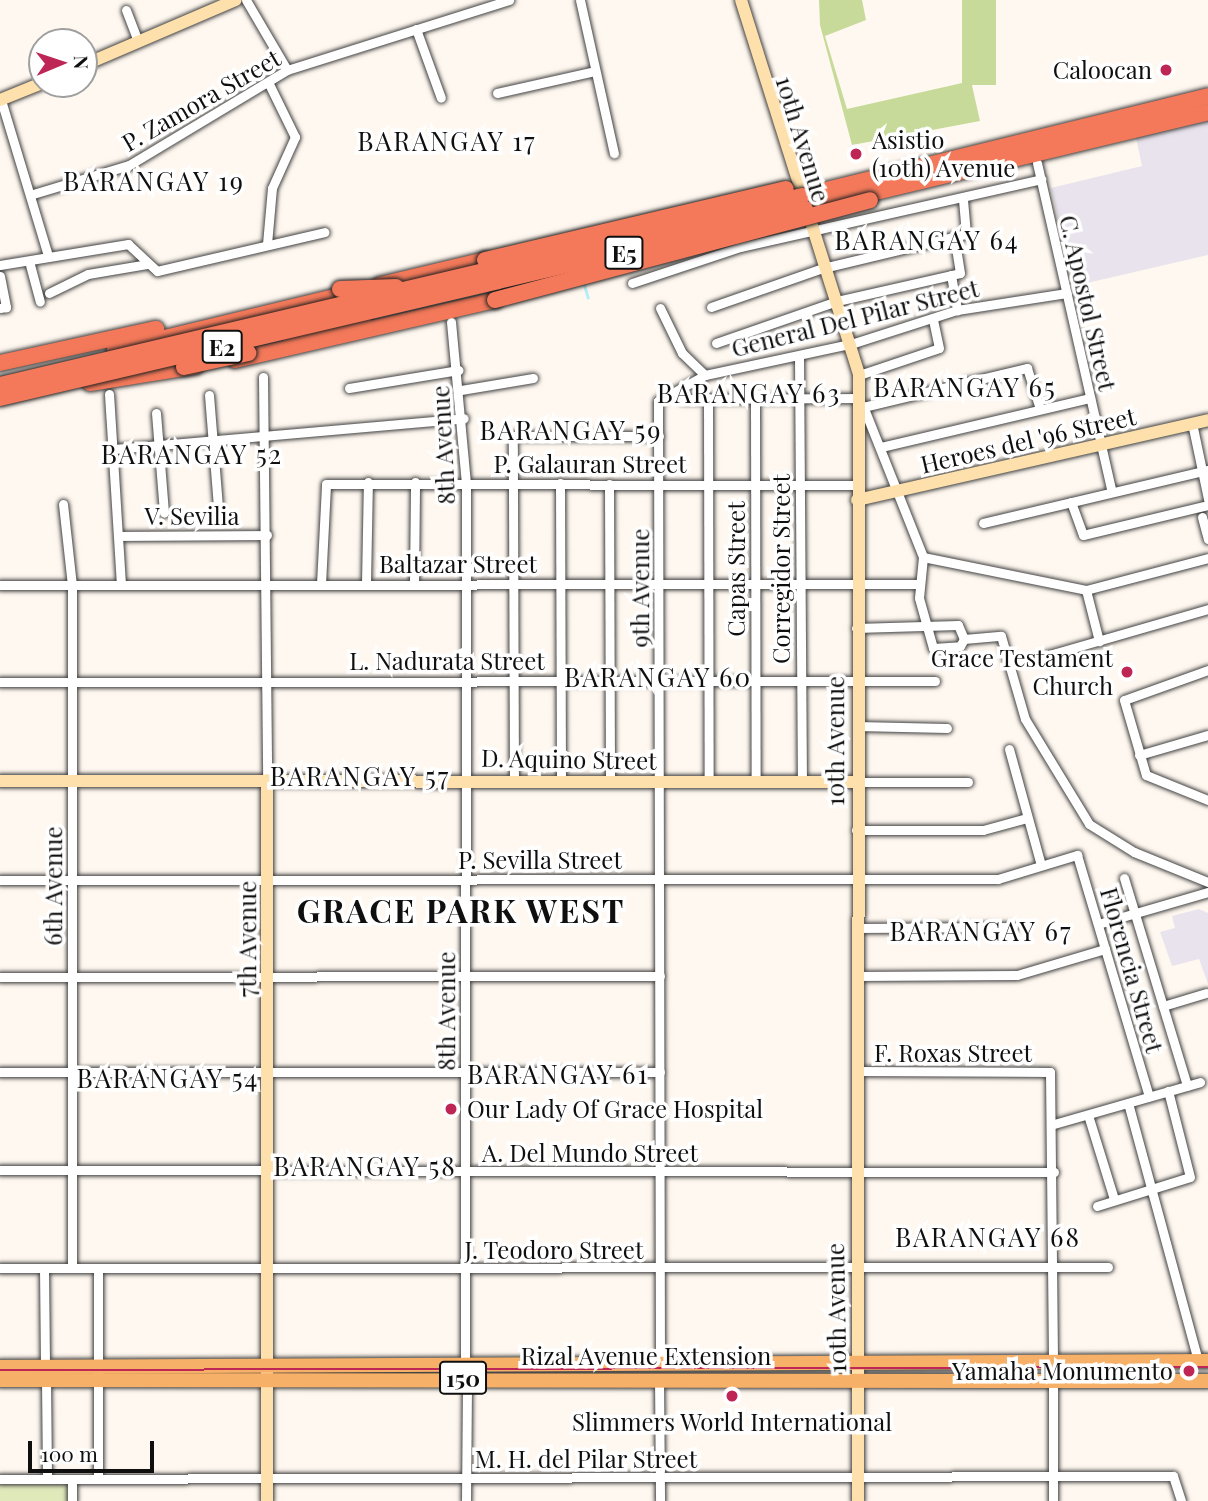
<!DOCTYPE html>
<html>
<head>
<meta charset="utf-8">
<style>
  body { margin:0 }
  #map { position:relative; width:1208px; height:1501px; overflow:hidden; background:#fff8f0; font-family:"Playfair Display",serif }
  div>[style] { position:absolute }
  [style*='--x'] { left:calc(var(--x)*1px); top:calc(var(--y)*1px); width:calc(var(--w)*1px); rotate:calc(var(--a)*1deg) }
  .industrial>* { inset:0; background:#e9e3ed }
  .green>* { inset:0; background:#dfe9ba; transform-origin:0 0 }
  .forest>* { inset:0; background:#c7da99; transform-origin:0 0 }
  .stream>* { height:2.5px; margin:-1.25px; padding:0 1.25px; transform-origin:1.25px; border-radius:1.25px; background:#b5eef6 }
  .roads { filter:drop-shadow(0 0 2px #424242) drop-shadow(0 0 2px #424242) }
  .street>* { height:9px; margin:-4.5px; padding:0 4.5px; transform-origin:4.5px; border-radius:4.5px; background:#fff }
  .secondary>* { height:12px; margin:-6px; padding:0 6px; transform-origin:6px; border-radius:6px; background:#fee0ac }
  .primary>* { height:14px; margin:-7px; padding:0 7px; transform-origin:7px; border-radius:7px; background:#f7b068 }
  .highway>* { height:16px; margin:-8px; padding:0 8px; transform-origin:8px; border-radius:8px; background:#f3795a }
  .tram>* { height:2px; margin:-1px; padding:0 1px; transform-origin:1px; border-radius:1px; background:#be2755 }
  .bridges { filter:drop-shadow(0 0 2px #202020) drop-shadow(0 0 2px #202020) }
  .highway-bridge>* { height:16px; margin:-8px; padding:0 8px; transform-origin:8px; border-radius:8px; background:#f3795a }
  .dots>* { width:19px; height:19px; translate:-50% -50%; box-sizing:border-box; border:4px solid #fff; border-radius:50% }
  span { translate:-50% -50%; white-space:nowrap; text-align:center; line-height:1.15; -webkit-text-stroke:7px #fff; paint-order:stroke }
  .shield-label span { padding:2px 5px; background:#fff; border:2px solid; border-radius:5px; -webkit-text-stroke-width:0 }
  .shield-label { font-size:23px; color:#0f0f0f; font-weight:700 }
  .poi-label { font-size:24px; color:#0f0f0f }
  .right { translate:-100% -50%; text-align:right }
  .left { translate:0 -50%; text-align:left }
  .street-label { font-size:24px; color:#0f0f0f }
  .neighbourhood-label { font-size:26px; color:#0f0f0f; letter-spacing:2px }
  .district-label { font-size:32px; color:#0f0f0f; font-weight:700; letter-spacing:2px }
  .north { position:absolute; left:28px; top:28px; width:70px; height:70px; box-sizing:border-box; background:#fff; border:2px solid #9f9f9f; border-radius:50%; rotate:88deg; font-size:19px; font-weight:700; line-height:28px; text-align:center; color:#0f0f0f }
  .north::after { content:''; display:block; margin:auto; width:24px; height:32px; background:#be2755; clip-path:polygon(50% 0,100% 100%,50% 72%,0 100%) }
  .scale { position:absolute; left:28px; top:1441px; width:126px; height:32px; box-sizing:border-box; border:4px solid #0f0f0f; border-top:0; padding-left:9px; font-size:21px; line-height:24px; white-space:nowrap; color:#0f0f0f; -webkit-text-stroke:5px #fff; paint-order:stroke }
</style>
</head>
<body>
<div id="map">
  <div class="industrial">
    <div style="clip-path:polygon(1208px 117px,1208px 255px,1074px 286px,1051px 188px,1142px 166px,1135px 133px)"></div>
    <div style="clip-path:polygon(1199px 909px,1208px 913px,1208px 984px,1199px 959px,1172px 966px,1160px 932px,1175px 928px,1172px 916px)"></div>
  </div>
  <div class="green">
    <div style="left:0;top:1482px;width:70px;height:19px"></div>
  </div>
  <div class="forest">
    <div style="clip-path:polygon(819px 0,862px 0,866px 20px,825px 36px,847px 109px,971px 81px,980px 121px,852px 145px,820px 25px)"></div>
    <div style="left:962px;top:0;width:34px;height:85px"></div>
  </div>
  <div class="stream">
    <div style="--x:584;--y:283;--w:15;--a:74"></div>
  </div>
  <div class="roads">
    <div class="street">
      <div style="--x:246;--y:0;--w:81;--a:59.6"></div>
      <div style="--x:580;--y:0;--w:157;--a:77.5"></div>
      <div style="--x:126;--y:10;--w:34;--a:69"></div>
      <div style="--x:416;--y:29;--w:73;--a:70.1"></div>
      <div style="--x:497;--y:93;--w:100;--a:-12.7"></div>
      <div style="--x:1;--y:100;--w:163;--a:73.2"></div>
      <div style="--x:1037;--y:163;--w:337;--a:77.2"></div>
      <div style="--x:33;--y:194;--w:100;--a:-16.8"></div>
      <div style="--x:129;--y:165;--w:184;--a:-31"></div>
      <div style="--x:287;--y:70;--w:233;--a:-17.5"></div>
      <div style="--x:267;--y:244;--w:56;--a:-84.9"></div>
      <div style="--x:272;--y:188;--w:56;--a:-65.7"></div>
      <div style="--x:295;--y:137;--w:61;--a:-116.1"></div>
      <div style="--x:29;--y:261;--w:42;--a:75"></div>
      <div style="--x:0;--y:265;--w:130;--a:-9.3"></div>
      <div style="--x:128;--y:244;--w:40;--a:43"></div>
      <div style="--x:157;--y:271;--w:172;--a:-13.1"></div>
      <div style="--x:951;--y:275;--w:36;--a:80"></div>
      <div style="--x:0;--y:276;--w:32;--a:79"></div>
      <div style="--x:6;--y:307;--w:6;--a:171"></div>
      <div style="--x:632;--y:283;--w:114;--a:-18.4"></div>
      <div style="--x:740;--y:247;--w:309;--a:-12.7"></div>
      <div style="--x:49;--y:293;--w:43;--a:-26"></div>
      <div style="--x:88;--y:274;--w:61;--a:-9.5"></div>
      <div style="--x:711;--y:307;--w:119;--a:-19.2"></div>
      <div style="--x:823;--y:268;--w:147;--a:-13.4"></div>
      <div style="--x:966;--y:234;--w:36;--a:-95"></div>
      <div style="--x:660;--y:308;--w:50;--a:63.9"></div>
      <div style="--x:682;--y:353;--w:32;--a:44"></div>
      <div style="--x:451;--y:322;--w:162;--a:84.7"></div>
      <div style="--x:466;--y:483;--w:881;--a:90.07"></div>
      <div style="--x:716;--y:343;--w:128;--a:-19.1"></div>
      <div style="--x:837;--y:301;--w:126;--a:-12.8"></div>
      <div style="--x:960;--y:273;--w:36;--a:-99"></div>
      <div style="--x:799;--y:356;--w:426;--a:89.6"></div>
      <div style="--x:859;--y:375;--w:84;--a:-18.6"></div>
      <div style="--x:939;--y:348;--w:30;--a:-102"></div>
      <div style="--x:263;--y:377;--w:403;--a:89.4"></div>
      <div style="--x:349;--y:388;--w:111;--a:-9.3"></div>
      <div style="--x:461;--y:390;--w:73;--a:-9.5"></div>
      <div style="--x:109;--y:394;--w:191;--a:86.4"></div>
      <div style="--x:209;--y:395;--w:111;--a:85.4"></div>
      <div style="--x:708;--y:398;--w:383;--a:89.9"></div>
      <div style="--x:682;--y:399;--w:176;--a:-0.3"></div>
      <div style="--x:755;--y:399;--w:382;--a:89.9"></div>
      <div style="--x:863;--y:406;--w:162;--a:68.3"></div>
      <div style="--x:923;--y:557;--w:41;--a:95.6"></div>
      <div style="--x:919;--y:598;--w:52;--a:74.4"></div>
      <div style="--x:933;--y:648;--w:27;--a:-4"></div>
      <div style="--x:960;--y:646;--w:8;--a:-60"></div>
      <div style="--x:859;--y:408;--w:173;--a:-13.4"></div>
      <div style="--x:1027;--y:368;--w:43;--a:72.4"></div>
      <div style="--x:156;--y:413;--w:100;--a:85.4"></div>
      <div style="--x:1192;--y:423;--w:78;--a:78.1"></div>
      <div style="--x:881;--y:447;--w:215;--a:-13.2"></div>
      <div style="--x:113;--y:449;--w:352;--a:-5"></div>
      <div style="--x:560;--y:483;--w:297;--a:89.8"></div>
      <div style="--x:609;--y:484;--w:296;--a:89.8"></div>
      <div style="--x:1071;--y:502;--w:35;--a:70"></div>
      <div style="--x:1083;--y:535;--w:129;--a:-13.5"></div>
      <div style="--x:63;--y:504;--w:81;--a:83.7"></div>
      <div style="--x:72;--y:585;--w:683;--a:90"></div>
      <div style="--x:1202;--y:517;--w:23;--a:75"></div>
      <div style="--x:983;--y:523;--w:231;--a:-13.3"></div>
      <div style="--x:118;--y:536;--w:149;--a:-0.4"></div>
      <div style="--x:923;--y:557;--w:166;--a:11.4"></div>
      <div style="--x:1086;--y:590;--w:126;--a:-14.7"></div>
      <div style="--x:366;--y:583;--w:101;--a:-88.9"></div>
      <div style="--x:414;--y:583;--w:101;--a:-89.4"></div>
      <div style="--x:321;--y:584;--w:100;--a:-87.1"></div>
      <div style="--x:326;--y:484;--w:531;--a:0.11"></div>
      <div style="--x:0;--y:585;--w:917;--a:-0.06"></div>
      <div style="--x:1086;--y:590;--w:53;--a:75.7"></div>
      <div style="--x:856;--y:628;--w:102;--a:-1.7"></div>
      <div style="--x:958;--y:625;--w:15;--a:67"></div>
      <div style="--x:964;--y:639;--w:37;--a:-5"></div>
      <div style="--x:1001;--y:636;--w:86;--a:73.9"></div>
      <div style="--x:1025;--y:719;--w:123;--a:58.6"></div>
      <div style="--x:1089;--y:824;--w:53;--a:31.9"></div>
      <div style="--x:1134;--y:852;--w:80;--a:22.1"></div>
      <div style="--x:1042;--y:657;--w:173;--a:-16.1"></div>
      <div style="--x:1208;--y:670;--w:89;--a:160.3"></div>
      <div style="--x:1124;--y:700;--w:78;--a:73.7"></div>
      <div style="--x:1146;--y:775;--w:67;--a:22"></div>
      <div style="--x:0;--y:682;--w:935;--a:-0.06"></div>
      <div style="--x:857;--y:726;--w:90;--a:1.3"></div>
      <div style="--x:1009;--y:749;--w:120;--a:74.6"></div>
      <div style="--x:1139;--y:755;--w:72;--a:-16.2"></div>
      <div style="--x:514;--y:779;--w:343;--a:-90.2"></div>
      <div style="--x:513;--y:436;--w:146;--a:0"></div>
      <div style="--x:856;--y:782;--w:112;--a:0"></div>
      <div style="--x:856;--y:830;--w:127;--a:0"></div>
      <div style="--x:983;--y:830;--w:46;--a:-15.3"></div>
      <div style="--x:1124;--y:878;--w:217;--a:73.1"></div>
      <div style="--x:0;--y:880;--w:998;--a:-0.06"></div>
      <div style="--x:998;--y:879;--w:83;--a:-16.9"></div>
      <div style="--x:1077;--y:855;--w:252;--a:73.4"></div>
      <div style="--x:1098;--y:924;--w:115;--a:-16.2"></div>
      <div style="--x:856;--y:928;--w:157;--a:-0.4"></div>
      <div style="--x:856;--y:976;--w:161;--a:-0.4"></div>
      <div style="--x:1017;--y:975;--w:92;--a:-16.5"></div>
      <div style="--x:0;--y:977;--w:660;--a:-0.09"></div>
      <div style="--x:1163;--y:1006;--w:45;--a:-16.8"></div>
      <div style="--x:856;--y:1071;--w:194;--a:0.3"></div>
      <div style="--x:1050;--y:1072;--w:291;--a:89.4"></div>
      <div style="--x:0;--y:1072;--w:660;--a:0"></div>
      <div style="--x:1128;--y:1103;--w:267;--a:74.8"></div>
      <div style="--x:1088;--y:1115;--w:88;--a:72.8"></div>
      <div style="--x:1054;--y:1124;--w:152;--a:-16"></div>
      <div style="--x:0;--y:1170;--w:1054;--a:0.11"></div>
      <div style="--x:1097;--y:1206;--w:97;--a:-17.3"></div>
      <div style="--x:1190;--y:1177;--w:89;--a:-104.3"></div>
      <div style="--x:0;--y:1268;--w:1108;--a:-0.05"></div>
      <div style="--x:44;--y:1268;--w:99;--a:89.4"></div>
      <div style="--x:98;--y:1268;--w:211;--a:90"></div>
      <div style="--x:660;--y:1363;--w:962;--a:-90.12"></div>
      <div style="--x:658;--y:401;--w:54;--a:-29"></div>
      <div style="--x:705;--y:375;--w:152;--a:-12.1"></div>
      <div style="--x:854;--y:343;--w:108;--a:-17.8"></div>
      <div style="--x:957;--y:310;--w:111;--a:-8.8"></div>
      <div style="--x:659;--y:1378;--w:123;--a:89.5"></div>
      <div style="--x:46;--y:1380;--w:99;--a:89.4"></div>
      <div style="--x:1053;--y:1380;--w:121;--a:90"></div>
      <div style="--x:0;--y:1479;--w:1173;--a:-0.15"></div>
      <div style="--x:1173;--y:1476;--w:26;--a:72"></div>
      <div style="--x:72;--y:1479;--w:22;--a:90"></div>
      <div style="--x:466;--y:1501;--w:123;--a:-89.5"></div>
    </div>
    <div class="secondary">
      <div style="--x:741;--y:0;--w:393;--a:72.5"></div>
      <div style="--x:859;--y:375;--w:1126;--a:90.05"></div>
      <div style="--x:84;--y:65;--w:165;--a:-23.2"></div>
      <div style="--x:0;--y:100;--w:45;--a:-22"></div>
      <div style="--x:857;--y:500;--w:360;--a:-12.8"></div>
      <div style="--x:267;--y:780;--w:721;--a:90"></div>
      <div style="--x:0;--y:781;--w:856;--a:0.07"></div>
    </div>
    <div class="primary">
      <div style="--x:0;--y:1367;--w:1208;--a:-0.28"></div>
      <div style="--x:0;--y:1380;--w:1208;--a:0.05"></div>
    </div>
    <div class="highway">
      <div style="--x:802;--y:196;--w:418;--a:-13.8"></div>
      <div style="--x:805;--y:209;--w:415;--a:-13.5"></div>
      <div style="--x:380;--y:285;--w:108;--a:-13.4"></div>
      <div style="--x:291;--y:342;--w:76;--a:-17.7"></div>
      <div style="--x:115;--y:350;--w:247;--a:-13.6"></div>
      <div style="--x:235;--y:360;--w:267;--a:-13"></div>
      <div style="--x:0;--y:363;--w:160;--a:-12.3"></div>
      <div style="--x:90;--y:383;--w:107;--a:-9.1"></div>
    </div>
  </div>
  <div class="tram">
    <div style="--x:0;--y:1370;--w:1208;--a:-0.14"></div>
  </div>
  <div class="bridges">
    <div class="highway-bridge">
      <div style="--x:485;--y:260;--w:309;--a:-13.3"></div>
      <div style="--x:340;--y:289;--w:56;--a:-2"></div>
      <div style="--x:495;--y:300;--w:388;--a:-14.9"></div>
      <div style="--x:184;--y:367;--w:66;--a:-12.3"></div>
      <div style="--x:0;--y:385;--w:824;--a:-13.26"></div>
      <div style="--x:0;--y:398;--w:827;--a:-13.21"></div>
    </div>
  </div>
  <div class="dots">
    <div style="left:1166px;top:70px;background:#be2755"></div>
    <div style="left:856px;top:154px;background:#be2755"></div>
    <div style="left:1127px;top:672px;background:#be2755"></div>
    <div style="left:451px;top:1109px;background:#be2755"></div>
    <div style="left:1189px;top:1371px;background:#be2755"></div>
    <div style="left:732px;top:1396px;background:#be2755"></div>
  </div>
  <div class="shield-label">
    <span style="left:624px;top:253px">E5</span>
    <span style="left:222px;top:347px">E2</span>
    <span style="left:463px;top:1378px">150</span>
  </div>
  <div class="poi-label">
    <span class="right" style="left:1152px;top:70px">Caloocan</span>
    <span class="left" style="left:872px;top:154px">Asistio<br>(10th) Avenue</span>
    <span class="right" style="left:1113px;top:672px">Grace Testament<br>Church</span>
    <span class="left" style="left:467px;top:1109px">Our Lady Of Grace Hospital</span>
    <span class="right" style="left:1173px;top:1371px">Yamaha Monumento</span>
    <span style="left:732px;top:1422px">Slimmers World International</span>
  </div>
  <div class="street-label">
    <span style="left:201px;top:100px;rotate:-30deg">P. Zamora Street</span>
    <span style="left:803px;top:139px;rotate:73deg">10th Avenue</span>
    <span style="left:1088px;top:303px;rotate:77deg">C. Apostol Street</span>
    <span style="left:855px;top:318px;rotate:-14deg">General Del Pilar Street</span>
    <span style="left:1028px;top:440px;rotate:-13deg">Heroes del '96 Street</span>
    <span style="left:443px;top:445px;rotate:-93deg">8th Avenue</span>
    <span style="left:590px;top:464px">P. Galauran Street</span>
    <span style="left:192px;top:516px">V. Sevilia</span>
    <span style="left:458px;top:564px">Baltazar Street</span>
    <span style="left:736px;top:569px;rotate:-90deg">Capas Street</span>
    <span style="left:781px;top:569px;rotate:-90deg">Corregidor Street</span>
    <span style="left:640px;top:588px;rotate:-90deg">9th Avenue</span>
    <span style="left:447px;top:661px">L. Nadurata Street</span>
    <span style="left:835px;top:741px;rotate:-90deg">10th Avenue</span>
    <span style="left:569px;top:759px;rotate:1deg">D. Aquino Street</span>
    <span style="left:540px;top:860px">P. Sevilla Street</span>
    <span style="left:53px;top:886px;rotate:-90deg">6th Avenue</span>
    <span style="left:247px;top:939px;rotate:-90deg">7th Avenue</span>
    <span style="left:1132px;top:970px;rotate:74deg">Florencia Street</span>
    <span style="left:446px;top:1011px;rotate:-90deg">8th Avenue</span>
    <span style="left:953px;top:1053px">F. Roxas Street</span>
    <span style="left:590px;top:1153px">A. Del Mundo Street</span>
    <span style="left:554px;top:1250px">J. Teodoro Street</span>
    <span style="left:836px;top:1308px;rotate:-91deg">10th Avenue</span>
    <span style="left:646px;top:1356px">Rizal Avenue Extension</span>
    <span style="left:586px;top:1459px">M. H. del Pilar Street</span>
  </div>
  <div class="neighbourhood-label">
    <span style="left:447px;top:141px">BARANGAY 17</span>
    <span style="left:154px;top:181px">BARANGAY 19</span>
    <span style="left:927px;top:240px">BARANGAY 64</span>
    <span style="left:965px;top:387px">BARANGAY 65</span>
    <span style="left:749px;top:393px">BARANGAY 63</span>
    <span style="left:571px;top:430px">BARANGAY 59</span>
    <span style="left:192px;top:454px">BARANGAY 52</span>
    <span style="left:658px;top:677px">BARANGAY 60</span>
    <span style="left:360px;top:776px">BARANGAY 57</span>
    <span style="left:981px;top:931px">BARANGAY 67</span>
    <span style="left:558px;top:1074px">BARANGAY 61</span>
    <span style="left:168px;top:1078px">BARANGAY 54</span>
    <span style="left:365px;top:1166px">BARANGAY 58</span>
    <span style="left:988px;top:1237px">BARANGAY 68</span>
  </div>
  <div class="district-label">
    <span style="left:461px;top:910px">GRACE PARK WEST</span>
  </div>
  <div class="north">N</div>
  <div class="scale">100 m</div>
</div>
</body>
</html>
